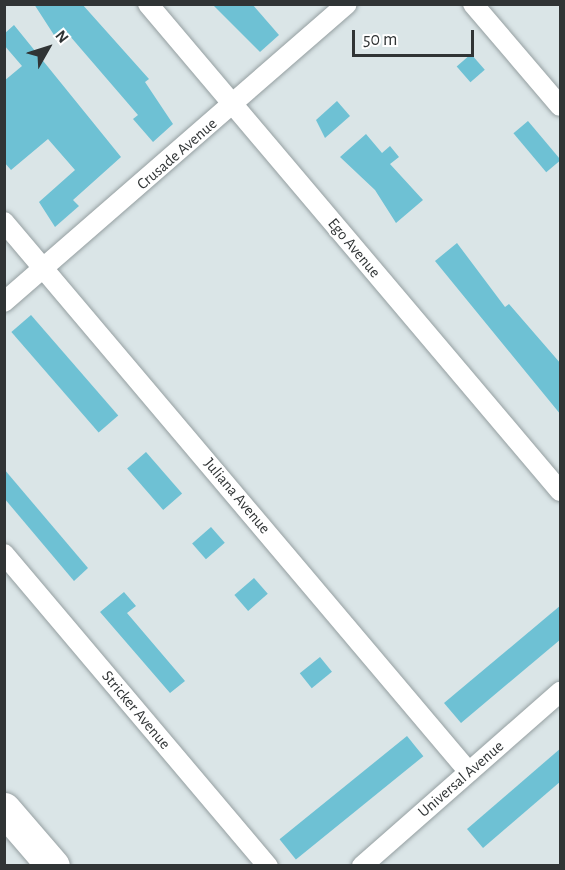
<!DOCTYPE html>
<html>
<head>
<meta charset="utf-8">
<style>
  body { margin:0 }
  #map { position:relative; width:565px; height:870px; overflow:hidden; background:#dae5e7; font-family:"Alegreya Sans",sans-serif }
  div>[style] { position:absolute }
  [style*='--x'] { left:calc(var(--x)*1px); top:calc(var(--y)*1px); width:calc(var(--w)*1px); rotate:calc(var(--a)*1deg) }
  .building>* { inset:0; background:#6ec1d4; transform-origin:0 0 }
  .roads { filter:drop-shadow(0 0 2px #959fa1) drop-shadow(0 0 2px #959fa1) }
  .street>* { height:20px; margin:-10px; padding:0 10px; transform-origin:10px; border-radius:10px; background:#fff }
  .highway>* { height:33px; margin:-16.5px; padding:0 16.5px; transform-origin:16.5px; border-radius:16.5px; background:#fff }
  span { translate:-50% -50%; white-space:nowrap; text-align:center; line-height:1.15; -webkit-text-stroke:4.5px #fff; paint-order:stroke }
  .street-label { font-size:16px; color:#303435 }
  .frame { position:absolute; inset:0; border:6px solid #303435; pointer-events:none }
  .north { position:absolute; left:18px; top:18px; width:60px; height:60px; -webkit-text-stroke:4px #fff; paint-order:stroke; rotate:51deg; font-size:16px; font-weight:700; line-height:24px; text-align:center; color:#303435 }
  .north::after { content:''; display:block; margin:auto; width:21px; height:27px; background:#303435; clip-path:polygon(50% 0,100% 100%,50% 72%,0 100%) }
  .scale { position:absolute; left:352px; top:30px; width:122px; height:27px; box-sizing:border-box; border:3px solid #303435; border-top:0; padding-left:8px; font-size:18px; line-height:21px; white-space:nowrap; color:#303435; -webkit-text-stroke:4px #fff; paint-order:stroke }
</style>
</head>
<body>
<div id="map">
  <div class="building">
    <div style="clip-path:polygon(34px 4px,82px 4px,149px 79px,145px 82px,173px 124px,153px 142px,133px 119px,138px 115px,63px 28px,54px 35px)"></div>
    <div style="clip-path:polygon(212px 4px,252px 4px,279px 35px,260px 52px)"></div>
    <div style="clip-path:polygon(14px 25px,121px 157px,73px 200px,79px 206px,55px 227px,39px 202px,75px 170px,48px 139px,11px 170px,4px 162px,4px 81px,22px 66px,4px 45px,4px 34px)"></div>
    <div style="left:471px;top:54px;width:21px;height:19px;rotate:49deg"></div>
    <div style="clip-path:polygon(337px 101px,350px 116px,325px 138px,316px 120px)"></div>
    <div style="left:528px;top:121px;width:51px;height:19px;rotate:50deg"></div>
    <div style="clip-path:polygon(366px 134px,382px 153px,390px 146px,399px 157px,390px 164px,423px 200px,396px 223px,375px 190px,340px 157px)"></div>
    <div style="clip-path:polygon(457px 243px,505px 307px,509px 304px,561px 364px,561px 415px,435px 261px)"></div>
    <div style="left:31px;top:315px;width:133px;height:26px;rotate:49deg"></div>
    <div style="left:146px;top:452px;width:55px;height:25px;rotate:49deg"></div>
    <div style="clip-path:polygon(4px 469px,88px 568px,74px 581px,4px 498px)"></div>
    <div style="left:211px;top:527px;width:21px;height:25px;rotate:49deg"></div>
    <div style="left:254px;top:578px;width:21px;height:26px;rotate:49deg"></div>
    <div style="clip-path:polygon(124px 592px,136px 606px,127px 613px,185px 681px,170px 693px,100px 612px)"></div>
    <div style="clip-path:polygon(561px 605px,561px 639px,461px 723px,444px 703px)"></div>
    <div style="left:320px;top:657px;width:19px;height:26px;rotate:51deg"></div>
    <div style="left:407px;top:736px;width:26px;height:164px;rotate:51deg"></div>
    <div style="clip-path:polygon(561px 748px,561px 781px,483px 848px,467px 829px)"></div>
  </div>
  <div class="roads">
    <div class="street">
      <div style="--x:148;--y:4;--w:638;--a:49.77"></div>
      <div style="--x:473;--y:4;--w:134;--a:49.5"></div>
      <div style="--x:4;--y:222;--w:720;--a:49.79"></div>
      <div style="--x:4;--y:302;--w:454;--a:-41"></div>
      <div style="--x:4;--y:554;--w:409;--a:49.8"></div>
      <div style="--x:362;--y:866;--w:264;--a:-41.3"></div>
    </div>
    <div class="highway">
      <div style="--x:4;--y:809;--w:75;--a:49.3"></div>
    </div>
  </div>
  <div class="street-label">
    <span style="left:177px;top:154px;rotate:-41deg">Crusade Avenue</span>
    <span style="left:354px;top:248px;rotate:50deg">Ego Avenue</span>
    <span style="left:237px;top:496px;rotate:50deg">Juliana Avenue</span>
    <span style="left:136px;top:710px;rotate:50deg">Stricker Avenue</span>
    <span style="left:461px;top:779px;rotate:-41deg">Universal Avenue</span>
  </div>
  <div class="frame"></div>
  <div class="north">N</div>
  <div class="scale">50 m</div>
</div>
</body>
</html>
